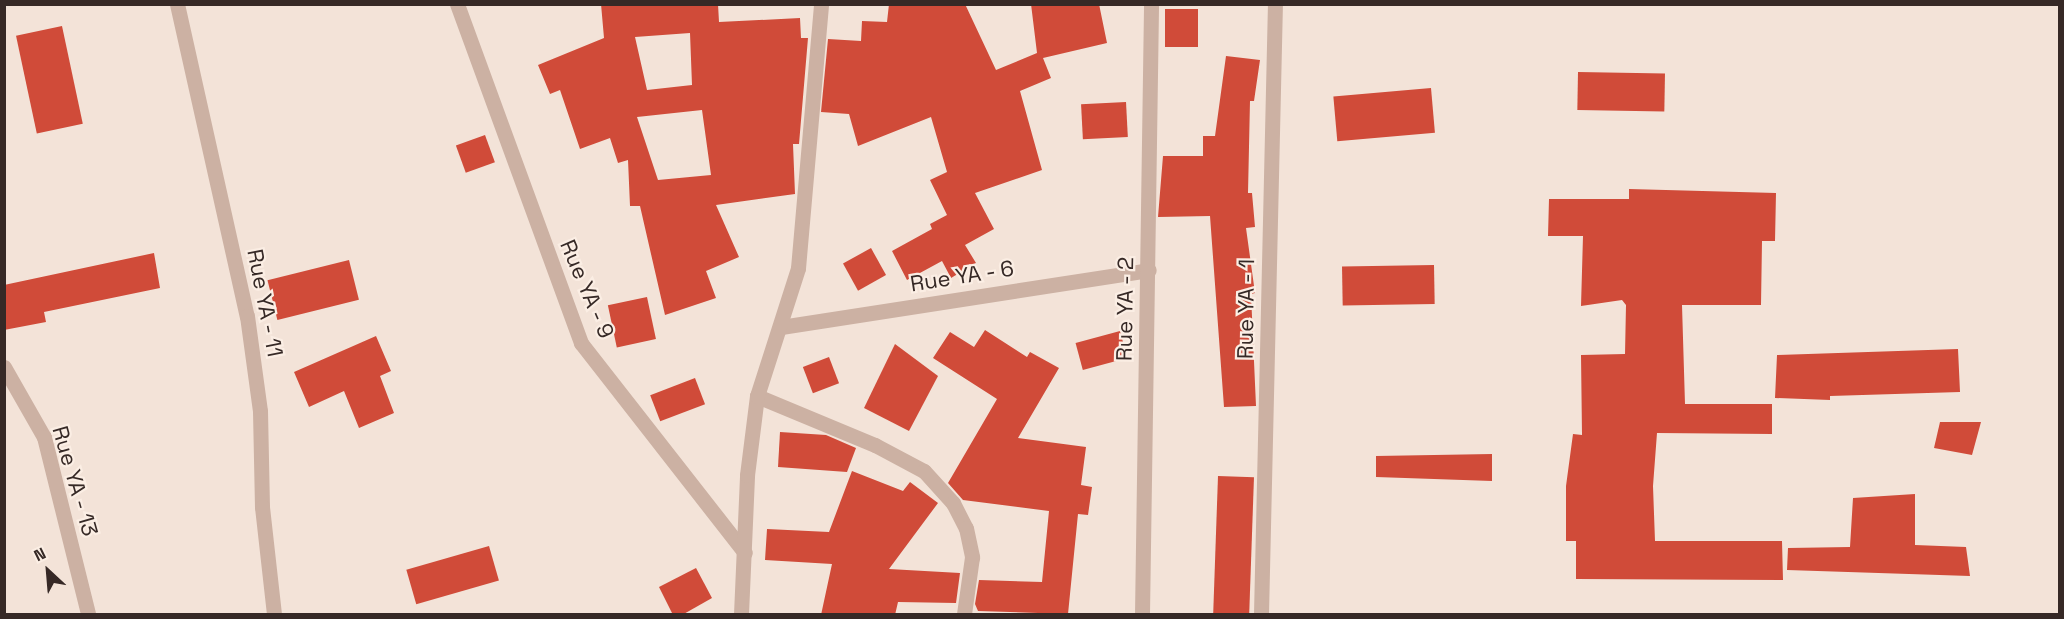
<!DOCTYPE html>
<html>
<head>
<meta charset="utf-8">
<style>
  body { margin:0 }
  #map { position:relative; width:2064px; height:619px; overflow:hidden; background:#f3e3d8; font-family:"Space Grotesk",sans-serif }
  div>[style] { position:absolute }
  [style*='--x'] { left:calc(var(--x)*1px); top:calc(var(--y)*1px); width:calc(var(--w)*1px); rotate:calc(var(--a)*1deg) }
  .building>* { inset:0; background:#d04b39; transform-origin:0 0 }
  .minor>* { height:15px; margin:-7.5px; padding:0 7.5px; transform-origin:7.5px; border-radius:7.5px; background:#ccb1a3 }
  span { translate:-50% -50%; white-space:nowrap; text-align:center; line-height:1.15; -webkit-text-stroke:4.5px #fbeee4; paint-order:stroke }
  .street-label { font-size:22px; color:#362926 }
  .frame { position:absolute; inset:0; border:6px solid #362926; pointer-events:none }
  .north { position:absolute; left:18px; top:541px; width:60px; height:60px; -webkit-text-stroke:4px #fbeee4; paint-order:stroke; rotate:334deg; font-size:16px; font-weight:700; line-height:24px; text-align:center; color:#362926 }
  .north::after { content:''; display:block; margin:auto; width:21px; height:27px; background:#362926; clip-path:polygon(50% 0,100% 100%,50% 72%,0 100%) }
</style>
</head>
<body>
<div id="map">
  <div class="building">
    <div style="clip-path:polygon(evenodd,601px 4px,718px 4px,719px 22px,800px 18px,801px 38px,808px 38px,799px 144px,793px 144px,795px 194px,716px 205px,739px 257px,706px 271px,716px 298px,665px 315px,640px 206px,630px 206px,628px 160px,618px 163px,610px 138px,580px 149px,560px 90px,550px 94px,538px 65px,604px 38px,601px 4px,690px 33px,692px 85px,647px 90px,635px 37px,690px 33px,601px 4px,702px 110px,711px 175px,658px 180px,637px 117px,702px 110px)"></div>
    <div style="clip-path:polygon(889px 4px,965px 4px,996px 70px,1037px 53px,1031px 4px,1099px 4px,1107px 43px,1043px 58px,1051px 78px,1020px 91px,1042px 170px,975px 193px,994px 229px,965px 245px,976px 263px,951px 278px,942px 261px,907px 280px,892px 251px,932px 229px,930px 224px,947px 215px,930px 180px,947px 172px,931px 117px,858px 146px,849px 114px,821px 112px,828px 39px,861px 41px,862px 21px,887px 22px)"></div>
    <div style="left:1165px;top:9px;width:33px;height:38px"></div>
    <div style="left:62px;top:26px;width:100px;height:47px;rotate:78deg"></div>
    <div style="clip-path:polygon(1226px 56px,1260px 60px,1254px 101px,1250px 101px,1248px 193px,1252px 193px,1255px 227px,1246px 228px,1255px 293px,1251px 294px,1256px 406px,1224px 407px,1210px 216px,1158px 217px,1163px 156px,1203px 156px,1203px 136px,1215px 136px)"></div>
    <div style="left:1578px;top:72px;width:87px;height:38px;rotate:1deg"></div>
    <div style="left:1431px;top:88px;width:45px;height:98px;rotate:85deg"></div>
    <div style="left:1126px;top:102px;width:35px;height:45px;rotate:87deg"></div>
    <div style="left:485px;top:135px;width:29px;height:31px;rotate:70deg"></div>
    <div style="clip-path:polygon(1629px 189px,1776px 193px,1775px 241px,1762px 241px,1761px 305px,1682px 305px,1685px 404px,1772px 404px,1772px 434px,1657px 433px,1653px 486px,1655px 541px,1782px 541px,1783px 580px,1576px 579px,1576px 541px,1566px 541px,1566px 486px,1573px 434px,1582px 435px,1581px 355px,1625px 354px,1626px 305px,1622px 300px,1581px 306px,1583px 236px,1548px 236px,1549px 199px,1629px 199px)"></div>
    <div style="left:871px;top:248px;width:31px;height:32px;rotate:61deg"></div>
    <div style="clip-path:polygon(154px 253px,160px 288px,44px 312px,46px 322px,4px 330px,4px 285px)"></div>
    <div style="left:349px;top:260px;width:41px;height:84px;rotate:76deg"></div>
    <div style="left:1434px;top:265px;width:39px;height:92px;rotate:89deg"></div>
    <div style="left:647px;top:297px;width:43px;height:40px;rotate:78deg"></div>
    <div style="clip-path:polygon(985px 330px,1027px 357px,1030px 352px,1059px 368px,1018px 438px,1086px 447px,1081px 485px,1092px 487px,1088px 515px,1078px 514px,1068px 614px,978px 611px,975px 604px,979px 580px,1042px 582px,1049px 511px,963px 500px,948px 483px,997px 399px,933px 358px,950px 332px,974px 347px)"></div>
    <div style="left:1120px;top:331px;width:28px;height:46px;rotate:75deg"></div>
    <div style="clip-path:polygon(376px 336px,391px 371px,380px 376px,394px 413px,359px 428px,344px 391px,309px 407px,294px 372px)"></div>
    <div style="clip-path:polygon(895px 344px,938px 376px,909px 431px,864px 408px)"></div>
    <div style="clip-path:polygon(1958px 349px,1960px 392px,1830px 396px,1830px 400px,1775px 398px,1777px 355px)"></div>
    <div style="left:829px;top:357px;width:28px;height:28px;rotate:69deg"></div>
    <div style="left:695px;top:378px;width:28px;height:48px;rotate:69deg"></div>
    <div style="clip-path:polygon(1940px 422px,1981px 422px,1972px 455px,1934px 448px)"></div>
    <div style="clip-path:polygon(780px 432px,826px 435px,856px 448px,847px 472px,778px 467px)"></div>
    <div style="clip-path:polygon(1492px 454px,1492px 481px,1376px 477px,1376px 456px)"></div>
    <div style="clip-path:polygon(852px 471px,903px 491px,910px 482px,938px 503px,889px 569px,960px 573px,956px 603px,898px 602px,895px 615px,821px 615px,832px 564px,765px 560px,767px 529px,829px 532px)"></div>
    <div style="left:1218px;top:476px;width:36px;height:139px;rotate:2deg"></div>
    <div style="clip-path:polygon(1915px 494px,1915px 545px,1966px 547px,1970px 576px,1787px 570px,1788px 548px,1850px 547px,1853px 498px)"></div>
    <div style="left:489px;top:546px;width:36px;height:86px;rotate:74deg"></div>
    <div style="clip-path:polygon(696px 568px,712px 598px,682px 615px,673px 615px,659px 587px)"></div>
  </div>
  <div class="minor">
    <div style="--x:177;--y:4;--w:320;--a:77.4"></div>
    <div style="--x:247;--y:316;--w:96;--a:82.2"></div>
    <div style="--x:260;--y:411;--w:96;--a:88.8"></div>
    <div style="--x:262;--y:507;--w:108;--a:83.6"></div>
    <div style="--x:457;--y:4;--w:361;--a:69.9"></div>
    <div style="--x:581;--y:343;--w:266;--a:52"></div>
    <div style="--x:781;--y:327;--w:372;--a:-8.8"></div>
    <div style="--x:4;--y:367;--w:81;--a:60.3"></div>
    <div style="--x:44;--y:437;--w:182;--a:76"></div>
    <div style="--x:757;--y:396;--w:128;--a:22.6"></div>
    <div style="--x:875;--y:445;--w:55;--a:28"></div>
    <div style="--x:924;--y:471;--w:43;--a:47.8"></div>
    <div style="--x:953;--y:503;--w:28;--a:63"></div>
    <div style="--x:966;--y:528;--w:30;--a:78"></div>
    <div style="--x:972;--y:557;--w:58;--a:98"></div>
    <div style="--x:741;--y:614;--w:139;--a:-87.5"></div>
    <div style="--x:747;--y:475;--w:80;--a:-82.8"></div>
    <div style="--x:757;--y:396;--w:134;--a:-72.2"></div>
    <div style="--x:798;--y:268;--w:265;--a:-85"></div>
    <div style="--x:1142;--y:614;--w:610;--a:-89.15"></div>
    <div style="--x:1261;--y:614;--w:610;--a:-88.69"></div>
  </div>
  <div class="street-label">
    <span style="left:962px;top:276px;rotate:-9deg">Rue YA - 6</span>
    <span style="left:587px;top:289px;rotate:67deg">Rue YA - 9</span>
    <span style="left:265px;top:303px;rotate:79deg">Rue YA - 11</span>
    <span style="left:1125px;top:309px;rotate:-89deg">Rue YA - 2</span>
    <span style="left:1246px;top:309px;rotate:-89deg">Rue YA - 1</span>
    <span style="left:75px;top:481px;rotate:74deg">Rue YA - 13</span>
  </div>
  <div class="frame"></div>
  <div class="north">N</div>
</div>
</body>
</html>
